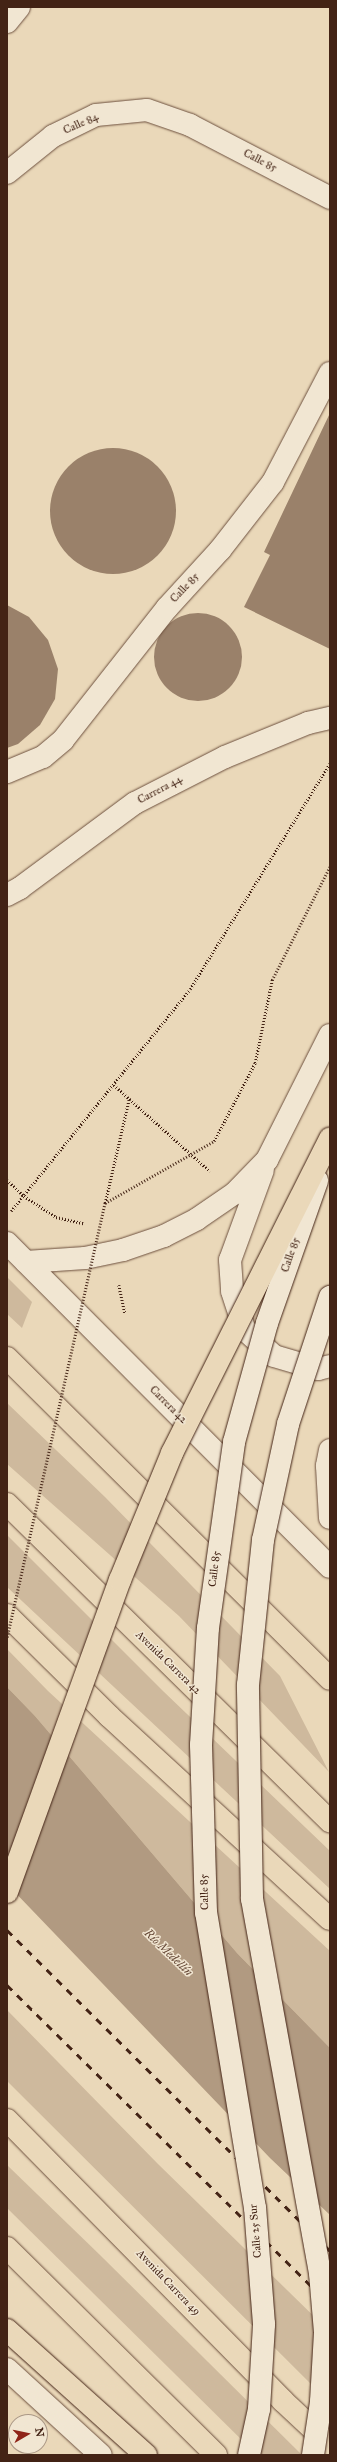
<!DOCTYPE html>
<html>
<head>
<meta charset="utf-8">
<style>
  body { margin:0 }
  #map { position:relative; width:337px; height:2462px; overflow:hidden; background:#ead8b9; font-family:"IM FELL Great Primer",serif }
  div>[style] { position:absolute }
  [style*='--x'] { left:calc(var(--x)*1px); top:calc(var(--y)*1px); width:calc(var(--w)*1px); rotate:calc(var(--a)*1deg) }
  .green>* { inset:0; background:#ceb99d }
  .water>* { inset:0; background:#b19a81 }
  .building>* { inset:0; background:#9a816a }
  .round { border-radius:50% }
  .path>* { height:2.5px; margin-top:-1.25px; transform-origin:0; background:repeating-linear-gradient(90deg,#432315 0 1px,transparent 0 3px) }
  .roads { filter:drop-shadow(0 0 1px #6d503e) drop-shadow(0 0 1px #6d503e) }
  .minor>* { height:22px; margin:-11px; padding:0 11px; transform-origin:11px; border-radius:11px; background:#f1e6d2 }
  .secondary>* { height:22px; margin:-11px; padding:0 11px; transform-origin:11px; border-radius:11px; background:#f1e6d2 }
  .trunk>* { height:22px; margin:-11px; padding:0 11px; transform-origin:11px; border-radius:11px; background:#ead8b9 }
  .rail>* { height:3px; margin-top:-1.5px; transform-origin:0; background:repeating-linear-gradient(90deg,#432315 0 7px,transparent 0 14px) }
  .path-bridge>* { height:2.5px; margin-top:-1.25px; transform-origin:0; background:repeating-linear-gradient(90deg,#432315 0 1px,transparent 0 3px) }
  .bridges { filter:drop-shadow(0 0 1px #432315) drop-shadow(0 0 1px #432315) }
  .secondary-bridge>* { height:22px; margin:-11px; padding:0 11px; transform-origin:11px; border-radius:11px; background:#f1e6d2 }
  .trunk-bridge>* { height:22px; margin:-11px; padding:0 11px; transform-origin:11px; border-radius:11px; background:#ead8b9 }
  span { translate:-50% -50%; white-space:nowrap; text-align:center; line-height:1.15; -webkit-text-stroke:3px #f1e6d2; paint-order:stroke }
  .street-label { font-size:11px; color:#432315 }
  .water-label { font-size:12px; color:#644735; font-style:italic }
  .frame { position:absolute; inset:0; border:8px solid #432315; pointer-events:none }
  .north { position:absolute; left:8px; top:2414px; width:40px; height:40px; box-sizing:border-box; background:#f1e6d2; border:1px solid #ab9886; border-radius:50%; rotate:81deg; font-size:11px; font-weight:700; line-height:16px; text-align:center; color:#432315 }
  .north::after { content:''; display:block; margin:auto; width:14px; height:18px; background:#8f2418; clip-path:polygon(50% 0,100% 100%,50% 72%,0 100%) }
</style>
</head>
<body>
<div id="map">
  <div class="green">
    <div style="clip-path:polygon(7px 1277px,32px 1302px,22px 1328px,7px 1314px)"></div>
    <div style="clip-path:polygon(7px 1403px,105px 1497px,280px 1676px,329px 1772px,179px 1616px,7px 1464px)"></div>
    <div style="clip-path:polygon(7px 1535px,163px 1691px,330px 1851px,330px 1889px,7px 1587px)"></div>
    <div style="clip-path:polygon(7px 1649px,48px 1691px,330px 1951px,330px 2048px,237px 1953px,35px 1716px,7px 1687px)"></div>
    <div style="clip-path:polygon(7px 2010px,158px 2164px,330px 2332px,330px 2403px,7px 2081px)"></div>
    <div style="clip-path:polygon(7px 2165px,100px 2255px,302px 2455px,257px 2455px,7px 2208px)"></div>
  </div>
  <div class="water">
    <div style="clip-path:polygon(7px 1687px,35px 1716px,237px 1953px,330px 2048px,330px 2215px,270px 2158px,7px 1884px)"></div>
  </div>
  <div class="building">
    <div style="clip-path:polygon(330px 413px,330px 649px,244px 607px,270px 555px,264px 552px)"></div>
    <div class="round" style="left:50px;top:448px;width:126px;height:126px"></div>
    <div style="clip-path:polygon(7px 605px,29px 617px,48px 640px,58px 669px,55px 699px,40px 725px,18px 744px,7px 748px)"></div>
    <div class="round" style="left:154px;top:613px;width:88px;height:88px"></div>
  </div>
  <div class="path">
    <div style="--x:114;--y:1085;--w:129;--a:41.9"></div>
    <div style="--x:7;--y:1180;--w:23;--a:43"></div>
    <div style="--x:24;--y:1196;--w:38;--a:33"></div>
    <div style="--x:56;--y:1217;--w:28;--a:13"></div>
    <div style="--x:105;--y:1203;--w:107;--a:-77"></div>
    <div style="--x:11;--y:1211;--w:285;--a:-51.1"></div>
    <div style="--x:190;--y:989;--w:266;--a:-58.2"></div>
    <div style="--x:119;--y:1285;--w:29;--a:78"></div>
  </div>
  <div class="roads">
    <div class="minor">
      <div style="--x:7;--y:22;--w:19;--a:-51"></div>
      <div style="--x:7;--y:173;--w:59;--a:-38.8"></div>
      <div style="--x:53;--y:136;--w:48;--a:-26"></div>
      <div style="--x:96;--y:115;--w:51;--a:-5.6"></div>
      <div style="--x:147;--y:110;--w:46;--a:19.2"></div>
      <div style="--x:190;--y:125;--w:158;--a:27.5"></div>
      <div style="--x:7;--y:772;--w:39;--a:-23"></div>
      <div style="--x:43;--y:757;--w:26;--a:-40"></div>
      <div style="--x:63;--y:740;--w:168;--a:-51.8"></div>
      <div style="--x:167;--y:608;--w:79;--a:-47.6"></div>
      <div style="--x:220;--y:550;--w:86;--a:-52.1"></div>
      <div style="--x:273;--y:482;--w:123;--a:-62.4"></div>
      <div style="--x:7;--y:895;--w:15;--a:-28"></div>
      <div style="--x:20;--y:888;--w:143;--a:-36.5"></div>
      <div style="--x:135;--y:803;--w:101;--a:-27.1"></div>
      <div style="--x:225;--y:757;--w:90;--a:-22.3"></div>
      <div style="--x:308;--y:723;--w:23;--a:-13"></div>
      <div style="--x:7;--y:1243;--w:457;--a:45.1"></div>
      <div style="--x:7;--y:2369;--w:127;--a:42.5"></div>
    </div>
    <div class="secondary">
      <div style="--x:263;--y:1170;--w:96;--a:110.1"></div>
      <div style="--x:230;--y:1260;--w:31;--a:86"></div>
      <div style="--x:232;--y:1291;--w:40;--a:72"></div>
      <div style="--x:244;--y:1329;--w:40;--a:42"></div>
      <div style="--x:274;--y:1356;--w:46;--a:16.5"></div>
      <div style="--x:318;--y:1369;--w:12;--a:-14"></div>
      <div style="--x:26;--y:1262;--w:59;--a:-3.9"></div>
      <div style="--x:85;--y:1258;--w:39;--a:-12"></div>
      <div style="--x:123;--y:1250;--w:43;--a:-18.9"></div>
      <div style="--x:164;--y:1236;--w:37;--a:-27"></div>
      <div style="--x:197;--y:1219;--w:46;--a:-34.4"></div>
      <div style="--x:235;--y:1193;--w:46;--a:-45.9"></div>
      <div style="--x:267;--y:1160;--w:140;--a:-63.3"></div>
      <div style="--x:330;--y:1450;--w:16;--a:101"></div>
      <div style="--x:327;--y:1466;--w:52;--a:86.7"></div>
    </div>
    <div class="trunk">
      <div style="--x:7;--y:1358;--w:455;--a:44.8"></div>
      <div style="--x:7;--y:1504;--w:453;--a:44.5"></div>
      <div style="--x:7;--y:1615;--w:144;--a:44.7"></div>
      <div style="--x:109;--y:1716;--w:300;--a:42.6"></div>
      <div style="--x:7;--y:2120;--w:394;--a:45.5"></div>
      <div style="--x:283;--y:2401;--w:64;--a:43.1"></div>
      <div style="--x:7;--y:2248;--w:294;--a:44.7"></div>
    </div>
  </div>
  <div class="rail">
    <div style="--x:7;--y:1930;--w:455;--a:44.8"></div>
    <div style="--x:7;--y:1985;--w:455;--a:44.7"></div>
  </div>
  <div class="path-bridge">
    <div style="--x:7;--y:1637;--w:445;--a:-77.3"></div>
    <div style="--x:105;--y:1203;--w:125;--a:-29.6"></div>
    <div style="--x:214;--y:1141;--w:88;--a:-62.3"></div>
    <div style="--x:255;--y:1063;--w:85;--a:-78.4"></div>
    <div style="--x:272;--y:980;--w:128;--a:-63"></div>
  </div>
  <div class="bridges">
    <div class="secondary-bridge">
      <div style="--x:249;--y:2455;--w:47;--a:-77.7"></div>
      <div style="--x:259;--y:2409;--w:85;--a:-86.6"></div>
      <div style="--x:264;--y:2324;--w:116;--a:-94.4"></div>
      <div style="--x:255;--y:2208;--w:299;--a:-99.4"></div>
      <div style="--x:206;--y:1913;--w:168;--a:-91.7"></div>
      <div style="--x:201;--y:1745;--w:117;--a:-86.6"></div>
      <div style="--x:208;--y:1628;--w:188;--a:-82"></div>
      <div style="--x:234;--y:1442;--w:123;--a:-74.5"></div>
      <div style="--x:267;--y:1323;--w:151;--a:-70.6"></div>
      <div style="--x:313;--y:2455;--w:54;--a:-81.4"></div>
      <div style="--x:321;--y:2402;--w:70;--a:-86.7"></div>
      <div style="--x:325;--y:2332;--w:59;--a:-94.8"></div>
      <div style="--x:320;--y:2273;--w:380;--a:-100.3"></div>
      <div style="--x:252;--y:1899;--w:214;--a:-91.1"></div>
      <div style="--x:248;--y:1685;--w:146;--a:-84.1"></div>
      <div style="--x:263;--y:1540;--w:119;--a:-77.8"></div>
      <div style="--x:288;--y:1424;--w:134;--a:-71.7"></div>
    </div>
    <div class="trunk-bridge">
      <div style="--x:7;--y:1892;--w:332;--a:-70.1"></div>
      <div style="--x:120;--y:1580;--w:137;--a:-67.7"></div>
      <div style="--x:172;--y:1453;--w:352;--a:-63.3"></div>
      <div style="--x:7;--y:2330;--w:187;--a:42"></div>
    </div>
  </div>
  <div class="street-label">
    <span style="left:81px;top:124px;rotate:-24deg">Calle 84</span>
    <span style="left:260px;top:161px;rotate:27deg">Calle 85</span>
    <span style="left:185px;top:588px;rotate:-47deg">Calle 85</span>
    <span style="left:160px;top:790px;rotate:-28deg">Carrera 44</span>
    <span style="left:291px;top:1255px;rotate:-71deg">Calle 85</span>
    <span style="left:168px;top:1405px;rotate:45deg">Carrera 42</span>
    <span style="left:215px;top:1569px;rotate:-83deg">Calle 85</span>
    <span style="left:168px;top:1663px;rotate:44deg">Avenida Carrera 42</span>
    <span style="left:205px;top:1892px;rotate:-92deg">Calle 85</span>
    <span style="left:256px;top:2231px;rotate:-95deg">Calle 25 Sur</span>
    <span style="left:168px;top:2283px;rotate:46deg">Avenida Carrera 49</span>
  </div>
  <div class="water-label">
    <span style="left:168px;top:1953px;rotate:44deg">Río Medellín</span>
  </div>
  <div class="frame"></div>
  <div class="north">N</div>
</div>
</body>
</html>
